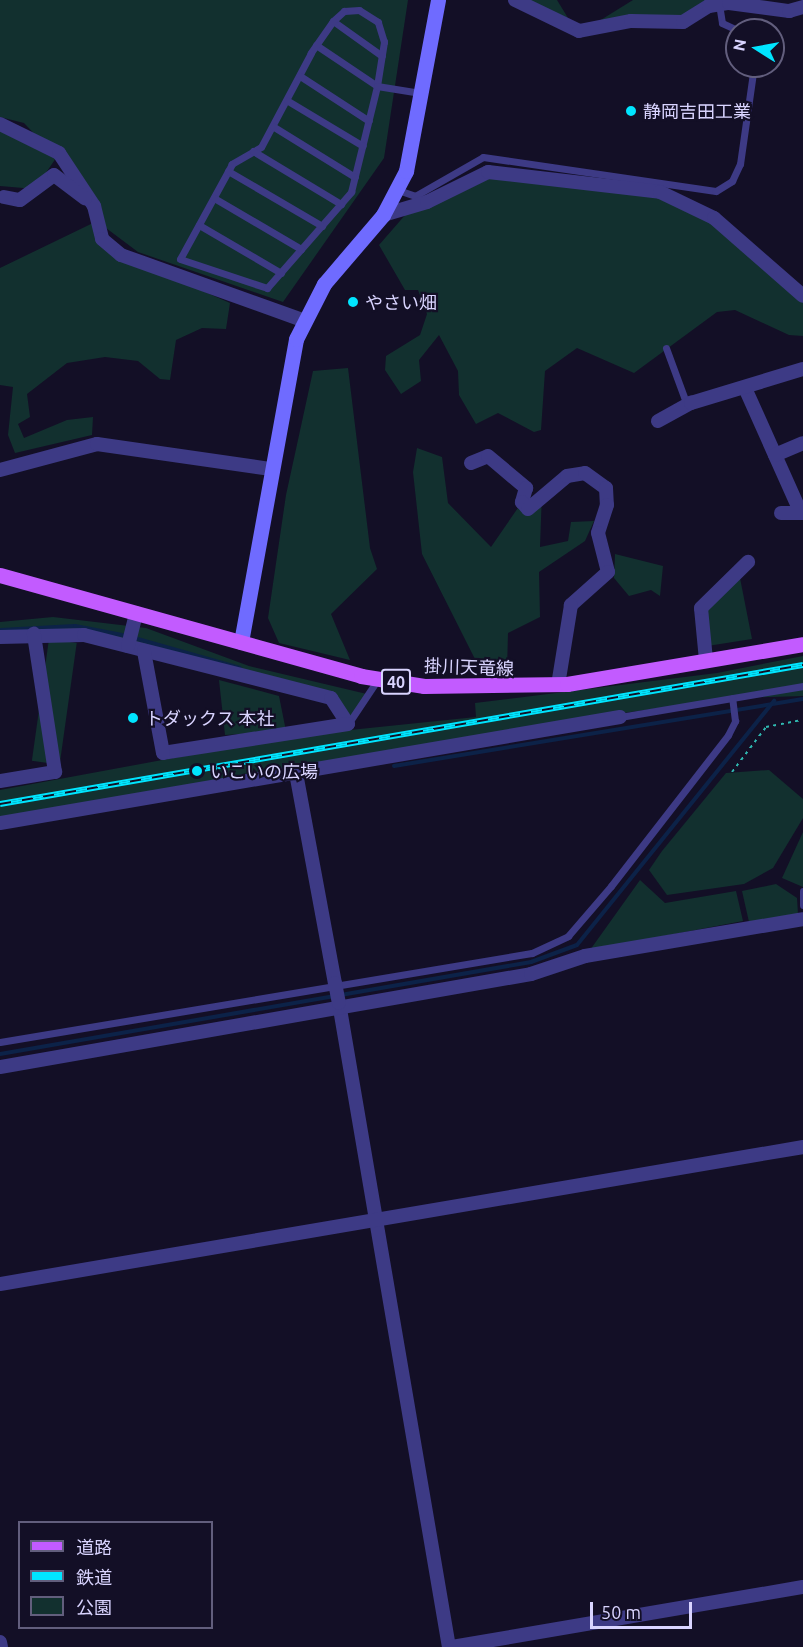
<!DOCTYPE html>
<html>
<head>
<meta charset="utf-8">
<style>
  body { margin:0 }
  #map { position:relative; width:803px; height:1647px; overflow:hidden; background:#130f26; font-family:Ubuntu,"Noto Sans JP",sans-serif }
  div>[style] { position:absolute }
  [style*='--x'] { left:calc(var(--x)*1px); top:calc(var(--y)*1px); width:calc(var(--w)*1px); rotate:calc(var(--a)*1deg) }
  .green>* { inset:0; background:#12302f; transform-origin:0 0 }
  .stream>* { height:4px; margin:-2px; padding:0 2px; transform-origin:2px; border-radius:2px; background:#0c2248 }
  .path>* { height:2px; margin-top:-1px; transform-origin:0; background:repeating-linear-gradient(90deg,#2fb8b0 0 3px,transparent 0 7.5px) }
  .lane>* { height:7px; margin:-3.5px; padding:0 3.5px; transform-origin:3.5px; border-radius:3.5px; background:#3d3a85 }
  .street>* { height:14px; margin:-7px; padding:0 7px; transform-origin:7px; border-radius:7px; background:#3d3a85 }
  .secondary>* { height:15px; margin:-7.5px; padding:0 7.5px; transform-origin:7.5px; border-radius:7.5px; background:#6f6bff }
  .primary>* { height:15px; margin:-7.5px; padding:0 7.5px; transform-origin:7.5px; border-radius:7.5px; background:#c25bff }
  .rail>* { height:6px; margin-top:-3px; transform-origin:0; background:repeating-linear-gradient(90deg,#130f26 0 11px,#00e5ff 0 22px); box-sizing:border-box; border-block:2px solid #00e5ff }
  .street-bridge>* { height:14px; margin:-7px; padding:0 7px; transform-origin:7px; border-radius:7px; background:#3d3a85 }
  .dots>* { width:16px; height:16px; translate:-50% -50%; box-sizing:border-box; border:3px solid #130f26; border-radius:50% }
  span { translate:-50% -50%; white-space:nowrap; text-align:center; line-height:1.15; -webkit-text-stroke:4.5px #130f26; paint-order:stroke }
  .shield-label span { padding:2px 4px; background:#130f26; border:2px solid; border-radius:4px; -webkit-text-stroke-width:0 }
  .shield-label { font-size:16px; color:#d9d4ff; font-weight:700 }
  .poi-label { font-size:18px; color:#d9d4ff }
  .left { translate:0 -50%; text-align:left }
  .street-label { font-size:18px; color:#d9d4ff }
  .legend { position:absolute; left:18px; top:1521px; width:195px; height:108px; box-sizing:border-box; background:#130f26; border:2px solid #625e7d; margin:0; padding:8px 10px; list-style:none; font-size:18px; color:#d9d4ff }
  .legend li { display:flex; align-items:center; gap:12px; height:30px }
  .legend b { width:30px; border:2px solid #625e7d }
  .north { position:absolute; left:725px; top:18px; width:60px; height:60px; box-sizing:border-box; background:#130f26; border:2px solid #625e7d; border-radius:50%; rotate:281deg; font-size:16px; font-weight:700; line-height:24px; text-align:center; color:#d9d4ff }
  .north::after { content:''; display:block; margin:auto; width:21px; height:27px; background:#00e5ff; clip-path:polygon(50% 0,100% 100%,50% 72%,0 100%) }
  .scale { position:absolute; left:590px; top:1602px; width:102px; height:27px; box-sizing:border-box; border:3px solid #d9d4ff; border-top:0; padding-left:8px; font-size:18px; line-height:21px; white-space:nowrap; color:#d9d4ff; -webkit-text-stroke:4px #130f26; paint-order:stroke }
</style>
</head>
<body>
<div id="map">
  <div class="green">
    <div style="clip-path:polygon(0 0,408px 0,384px 158px,283px 302px,138px 252px,106px 228px,56px 158px,35px 189px,0 186px,0 124px,44px 144px,24px 123px,0 117px)"></div>
    <div style="clip-path:polygon(525px 0,557px 0,568px 18px)"></div>
    <div style="clip-path:polygon(633px 0,728px 0,684px 21px,591px 26px)"></div>
    <div style="clip-path:polygon(488px 172px,687px 201px,803px 298px,803px 336px,789px 335px,735px 310px,717px 312px,634px 373px,577px 348px,545px 371px,541px 430px,534px 432px,498px 413px,476px 424px,459px 395px,458px 371px,439px 335px,419px 360px,421px 381px,401px 394px,385px 370px,386px 356px,420px 335px,427px 314px,418px 290px,405px 290px,379px 245px,406px 214px)"></div>
    <div style="clip-path:polygon(93px 223px,121px 255px,230px 303px,226px 329px,202px 328px,176px 340px,170px 380px,160px 379px,138px 361px,105px 357px,67px 363px,27px 394px,30px 417px,18px 424px,24px 438px,67px 420px,93px 417px,92px 435px,15px 453px,8px 435px,13px 387px,0 385px,0 268px)"></div>
    <div style="clip-path:polygon(348px 368px,370px 548px,377px 569px,331px 614px,350px 660px,279px 643px,268px 618px,286px 495px,313px 371px)"></div>
    <div style="clip-path:polygon(417px 448px,442px 457px,448px 503px,491px 547px,522px 502px,542px 492px,540px 547px,568px 541px,571px 522px,594px 521px,585px 541px,539px 572px,540px 617px,508px 633px,507px 670px,479px 667px,422px 554px,413px 472px)"></div>
    <div style="clip-path:polygon(615px 554px,663px 566px,660px 596px,651px 590px,629px 596px,614px 578px)"></div>
    <div style="clip-path:polygon(740px 578px,752px 639px,701px 647px,702px 612px)"></div>
    <div style="clip-path:polygon(53px 617px,146px 628px,249px 666px,371px 695px,347px 724px,331px 698px,93px 636px,0 636px,0 622px)"></div>
    <div style="left:49px;top:639px;width:28px;height:123px;rotate:8deg"></div>
    <div style="clip-path:polygon(803px 656px,803px 696px,732px 698px,616px 714px,0 818px,0 790px,292px 736px,476px 717px,475px 703px,717px 673px)"></div>
    <div style="clip-path:polygon(219px 680px,279px 696px,286px 731px,225px 735px)"></div>
    <div style="clip-path:polygon(769px 770px,803px 799px,803px 818px,773px 868px,744px 884px,667px 895px,649px 870px,662px 851px,726px 773px)"></div>
    <div style="clip-path:polygon(803px 832px,803px 887px,782px 878px)"></div>
    <div style="clip-path:polygon(640px 880px,665px 903px,736px 891px,743px 921px,590px 950px)"></div>
    <div style="clip-path:polygon(776px 884px,797px 898px,798px 914px,749px 922px,742px 891px)"></div>
  </div>
  <div class="stream">
    <div style="--x:1;--y:630;--w:74;--a:-3.1"></div>
    <div style="--x:75;--y:626;--w:53;--a:10.9"></div>
    <div style="--x:134;--y:638;--w:110;--a:15.8"></div>
    <div style="--x:394;--y:766;--w:414;--a:-9.3"></div>
    <div style="--x:0;--y:1054;--w:539;--a:-9.83"></div>
    <div style="--x:531;--y:962;--w:49;--a:-20.3"></div>
    <div style="--x:577;--y:945;--w:314;--a:-51.1"></div>
  </div>
  <div class="path">
    <div style="--x:732;--y:772;--w:56;--a:-52.9"></div>
    <div style="--x:766;--y:727;--w:38;--a:-11"></div>
  </div>
  <div class="lane">
    <div style="--x:719;--y:4;--w:19;--a:81"></div>
    <div style="--x:722;--y:23;--w:17;--a:25"></div>
    <div style="--x:333;--y:21;--w:60;--a:35.5"></div>
    <div style="--x:316;--y:45;--w:73;--a:33.9"></div>
    <div style="--x:377;--y:86;--w:45;--a:-81"></div>
    <div style="--x:384;--y:42;--w:21;--a:-107"></div>
    <div style="--x:378;--y:22;--w:22;--a:-148"></div>
    <div style="--x:359;--y:10;--w:15;--a:176"></div>
    <div style="--x:344;--y:11;--w:15;--a:138"></div>
    <div style="--x:333;--y:21;--w:39;--a:125"></div>
    <div style="--x:311;--y:53;--w:106;--a:118"></div>
    <div style="--x:261;--y:147;--w:34;--a:150"></div>
    <div style="--x:232;--y:164;--w:108;--a:118.7"></div>
    <div style="--x:180;--y:259;--w:92;--a:18.4"></div>
    <div style="--x:267;--y:288;--w:128;--a:-48.8"></div>
    <div style="--x:351;--y:192;--w:109;--a:-76.2"></div>
    <div style="--x:377;--y:86;--w:44;--a:9.2"></div>
    <div style="--x:300;--y:76;--w:82;--a:33.1"></div>
    <div style="--x:288;--y:101;--w:87;--a:31"></div>
    <div style="--x:274;--y:127;--w:95;--a:31.7"></div>
    <div style="--x:253;--y:151;--w:103;--a:31.1"></div>
    <div style="--x:228;--y:171;--w:109;--a:30.3"></div>
    <div style="--x:398;--y:190;--w:18;--a:19"></div>
    <div style="--x:415;--y:196;--w:78;--a:-29.8"></div>
    <div style="--x:483;--y:157;--w:235;--a:8.3"></div>
    <div style="--x:716;--y:191;--w:19;--a:-32"></div>
    <div style="--x:732;--y:181;--w:19;--a:-65"></div>
    <div style="--x:740;--y:164;--w:99;--a:-81.9"></div>
    <div style="--x:214;--y:198;--w:101;--a:30.4"></div>
    <div style="--x:199;--y:225;--w:95;--a:30.3"></div>
    <div style="--x:666;--y:348;--w:61;--a:69.8"></div>
    <div style="--x:620;--y:717;--w:186;--a:-9.6"></div>
    <div style="--x:348;--y:724;--w:54;--a:-56.3"></div>
    <div style="--x:803;--y:891;--w:14;--a:90"></div>
    <div style="--x:0;--y:1042;--w:539;--a:-9.5"></div>
    <div style="--x:532;--y:953;--w:40;--a:-25"></div>
    <div style="--x:568;--y:936;--w:66;--a:-49.3"></div>
    <div style="--x:611;--y:886;--w:191;--a:-52.2"></div>
    <div style="--x:728;--y:735;--w:16;--a:-63"></div>
    <div style="--x:735;--y:721;--w:23;--a:-97"></div>
  </div>
  <div class="street">
    <div style="--x:515;--y:0;--w:71;--a:25.8"></div>
    <div style="--x:579;--y:31;--w:53;--a:-10.9"></div>
    <div style="--x:631;--y:21;--w:52;--a:1.1"></div>
    <div style="--x:683;--y:22;--w:31;--a:-32"></div>
    <div style="--x:709;--y:6;--w:20;--a:-9"></div>
    <div style="--x:729;--y:3;--w:61;--a:7.6"></div>
    <div style="--x:789;--y:11;--w:15;--a:-16"></div>
    <div style="--x:0;--y:124;--w:66;--a:26.2"></div>
    <div style="--x:59;--y:153;--w:64;--a:56.6"></div>
    <div style="--x:94;--y:206;--w:34;--a:76"></div>
    <div style="--x:102;--y:239;--w:25;--a:40"></div>
    <div style="--x:121;--y:255;--w:193;--a:19.7"></div>
    <div style="--x:4;--y:197;--w:16;--a:11"></div>
    <div style="--x:20;--y:200;--w:42;--a:-36.3"></div>
    <div style="--x:54;--y:175;--w:39;--a:37"></div>
    <div style="--x:383;--y:215;--w:46;--a:-16.5"></div>
    <div style="--x:427;--y:202;--w:68;--a:-26.2"></div>
    <div style="--x:488;--y:172;--w:173;--a:6.6"></div>
    <div style="--x:660;--y:192;--w:60;--a:25.7"></div>
    <div style="--x:714;--y:218;--w:118;--a:41.2"></div>
    <div style="--x:745;--y:388;--w:137;--a:65.9"></div>
    <div style="--x:658;--y:421;--w:38;--a:-29"></div>
    <div style="--x:691;--y:403;--w:117;--a:-16.9"></div>
    <div style="--x:775;--y:455;--w:30;--a:-23"></div>
    <div style="--x:471;--y:463;--w:18;--a:-22"></div>
    <div style="--x:488;--y:456;--w:50;--a:40.1"></div>
    <div style="--x:526;--y:488;--w:15;--a:106"></div>
    <div style="--x:522;--y:502;--w:9;--a:49"></div>
    <div style="--x:528;--y:509;--w:51;--a:-40.2"></div>
    <div style="--x:567;--y:476;--w:18;--a:-9"></div>
    <div style="--x:585;--y:473;--w:26;--a:36"></div>
    <div style="--x:606;--y:488;--w:17;--a:87"></div>
    <div style="--x:607;--y:505;--w:29;--a:108"></div>
    <div style="--x:598;--y:533;--w:40;--a:75.6"></div>
    <div style="--x:608;--y:572;--w:50;--a:138.3"></div>
    <div style="--x:571;--y:605;--w:81;--a:99.2"></div>
    <div style="--x:0;--y:470;--w:100;--a:-15"></div>
    <div style="--x:97;--y:444;--w:176;--a:8.2"></div>
    <div style="--x:781;--y:513;--w:22;--a:0"></div>
    <div style="--x:0;--y:637;--w:84;--a:-1.4"></div>
    <div style="--x:84;--y:635;--w:255;--a:14.3"></div>
    <div style="--x:331;--y:698;--w:31;--a:57"></div>
    <div style="--x:348;--y:724;--w:187;--a:171.1"></div>
    <div style="--x:163;--y:753;--w:104;--a:-100.6"></div>
    <div style="--x:128;--y:646;--w:34;--a:-76"></div>
    <div style="--x:706;--y:660;--w:52;--a:-95.5"></div>
    <div style="--x:701;--y:608;--w:66;--a:-44.4"></div>
    <div style="--x:296;--y:773;--w:214;--a:79.5"></div>
    <div style="--x:0;--y:781;--w:56;--a:-9.3"></div>
    <div style="--x:55;--y:772;--w:140;--a:-98.7"></div>
    <div style="--x:0;--y:823;--w:629;--a:-9.7"></div>
    <div style="--x:339;--y:1003;--w:653;--a:80.31"></div>
    <div style="--x:0;--y:1067;--w:539;--a:-9.93"></div>
    <div style="--x:531;--y:974;--w:57;--a:-18.4"></div>
    <div style="--x:585;--y:956;--w:221;--a:-9.6"></div>
    <div style="--x:0;--y:1284;--w:815;--a:-9.68"></div>
    <div style="--x:0;--y:1642;--w:5;--a:79"></div>
    <div style="--x:452;--y:1647;--w:356;--a:-9.7"></div>
  </div>
  <div class="secondary">
    <div style="--x:241;--y:642;--w:308;--a:-79.7"></div>
    <div style="--x:296;--y:339;--w:62;--a:-63"></div>
    <div style="--x:324;--y:284;--w:91;--a:-49.5"></div>
    <div style="--x:383;--y:215;--w:50;--a:-62.4"></div>
    <div style="--x:406;--y:171;--w:174;--a:-79.4"></div>
  </div>
  <div class="primary">
    <div style="--x:0;--y:575;--w:375;--a:15.6"></div>
    <div style="--x:361;--y:676;--w:64;--a:9"></div>
    <div style="--x:424;--y:686;--w:143;--a:-0.8"></div>
    <div style="--x:567;--y:684;--w:239;--a:-9.6"></div>
  </div>
  <div class="rail">
    <div style="--x:0;--y:804;--w:815;--a:-9.82"></div>
  </div>
  <div class="street-bridge">
    <div style="--x:335;--y:983;--w:20;--a:79"></div>
  </div>
  <div class="dots">
    <div style="left:631px;top:111px;background:#00e5ff"></div>
    <div style="left:353px;top:302px;background:#00e5ff"></div>
    <div style="left:133px;top:718px;background:#00e5ff"></div>
    <div style="left:197px;top:771px;background:#00e5ff"></div>
  </div>
  <div class="shield-label">
    <span style="left:396px;top:682px">40</span>
  </div>
  <div class="poi-label">
    <span class="left" style="left:643px;top:111px">静岡吉田工業</span>
    <span class="left" style="left:365px;top:302px">やさい畑</span>
    <span class="left" style="left:145px;top:718px">トダックス 本社</span>
    <span class="left" style="left:210px;top:771px">いこいの広場</span>
  </div>
  <div class="street-label">
    <span style="left:469px;top:667px;rotate:2deg">掛川天竜線</span>
  </div>
  <ul class="legend">
  <li><b style="height:8px;background:#c25bff"></b>道路</li>
  <li><b style="height:8px;background:#00e5ff"></b>鉄道</li>
  <li><b style="height:16px;background:#12302f"></b>公園</li>
  </ul>
  <div class="north">N</div>
  <div class="scale">50 m</div>
</div>
</body>
</html>
